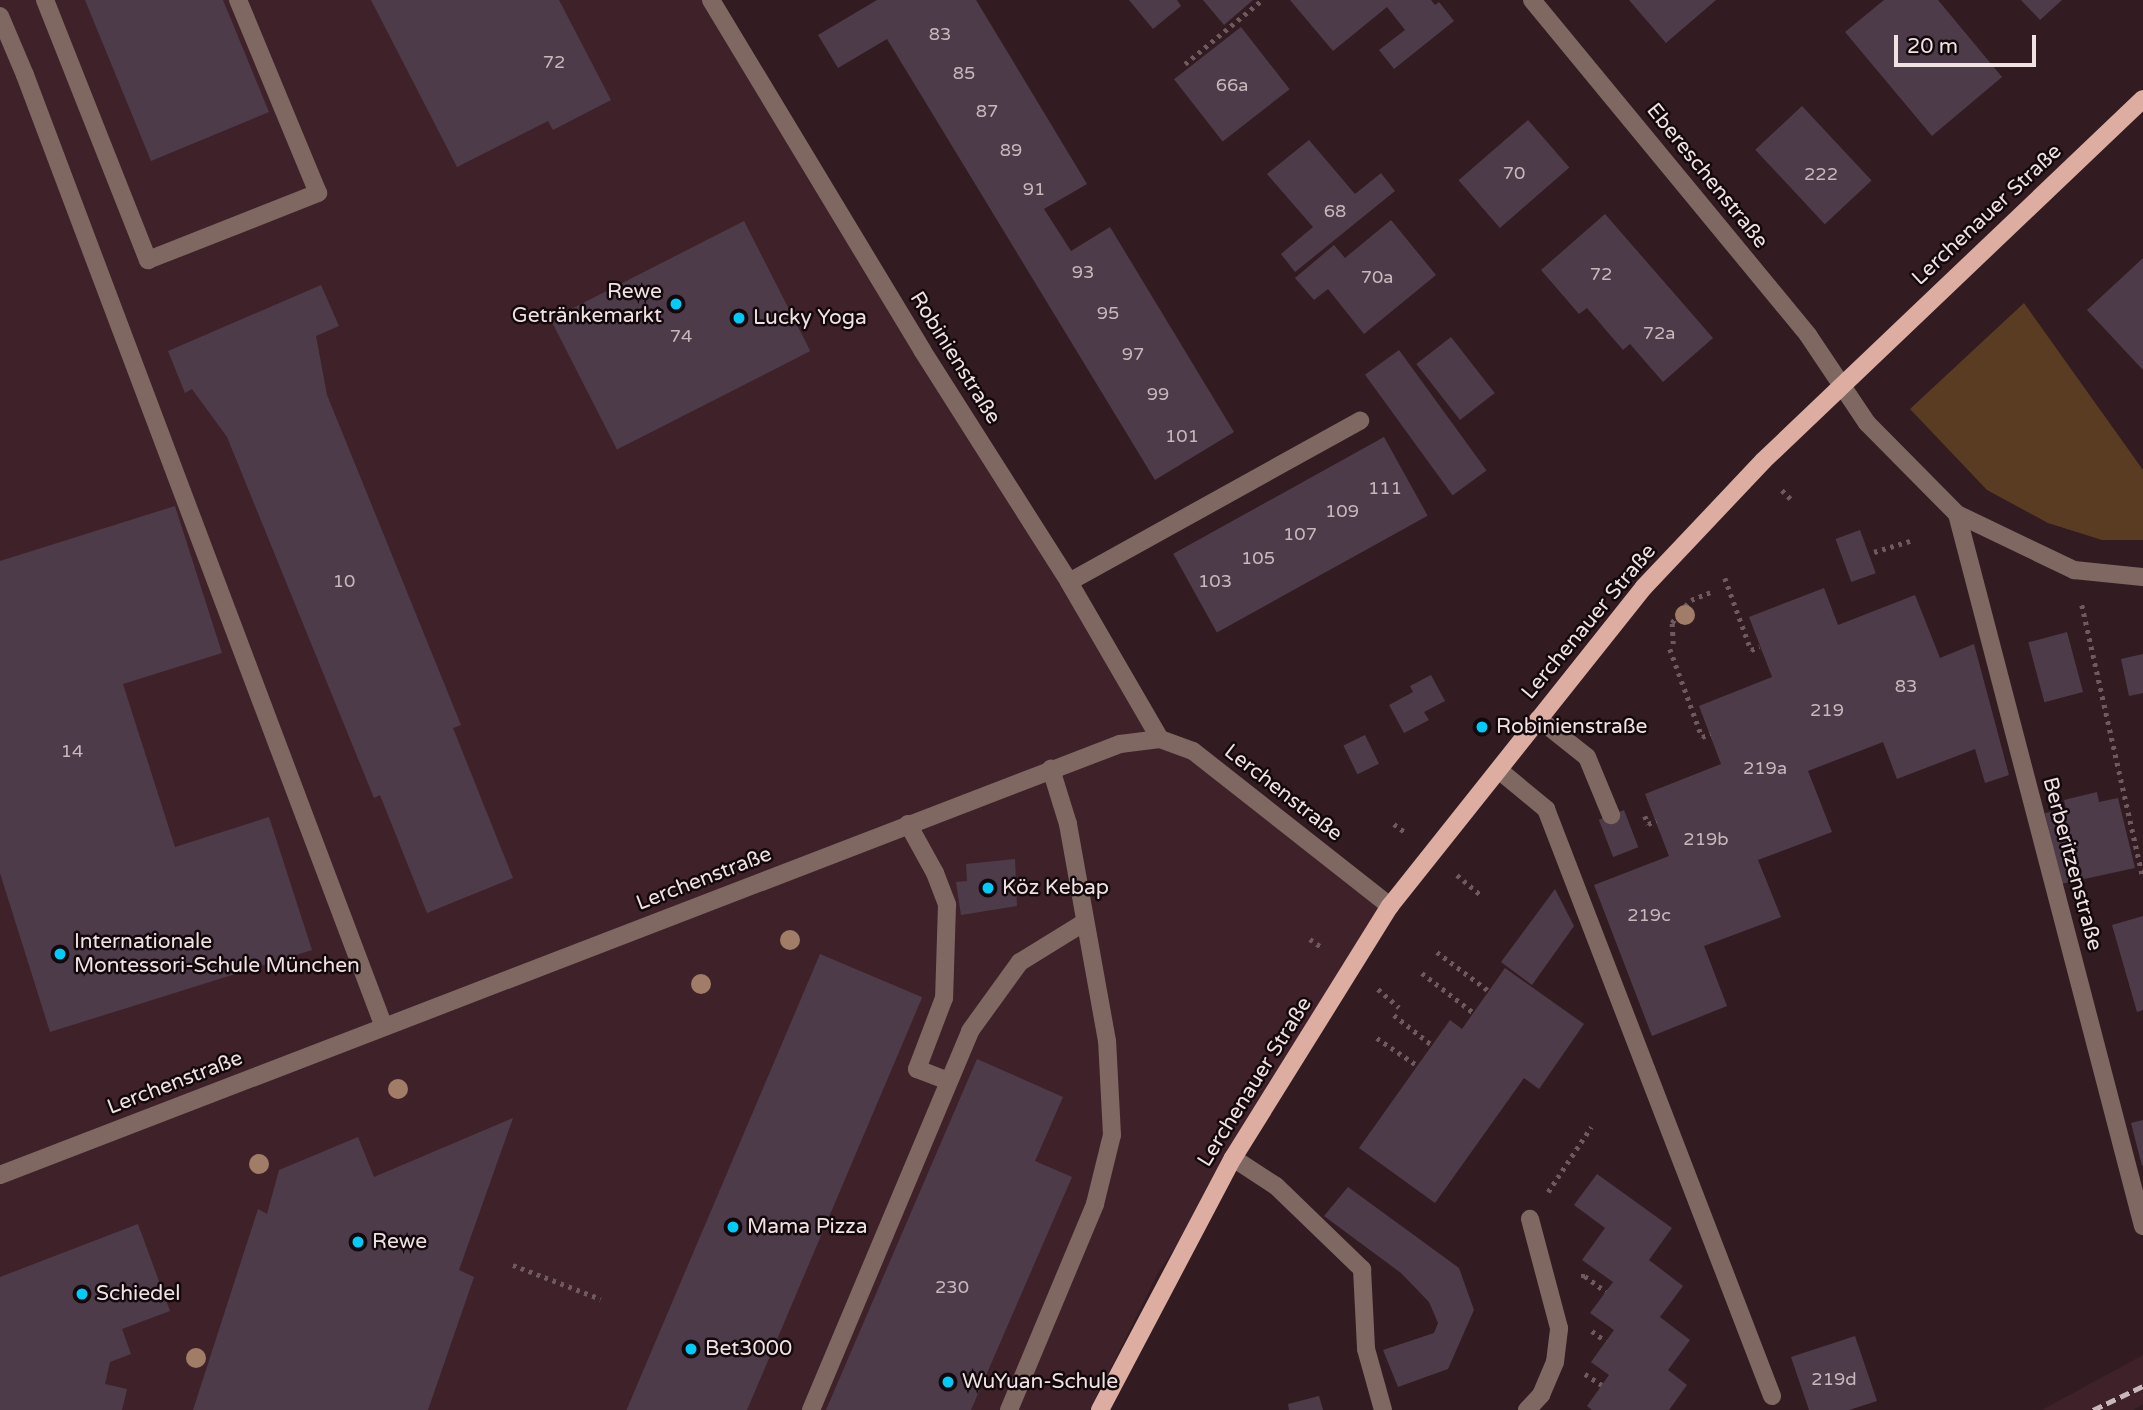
<!DOCTYPE html>
<html>
<head>
<meta charset="utf-8">
<style>
  body { margin:0 }
  #map { position:relative; width:2143px; height:1410px; overflow:hidden; background:#321c21; font-family:"Varela Round",sans-serif }
  div>[style] { position:absolute }
  [style*='--x'] { left:calc(var(--x)*1px); top:calc(var(--y)*1px); width:calc(var(--w)*1px); rotate:calc(var(--a)*1deg) }
  .built>* { inset:0; background:#3f2229 }
  .green>* { inset:0; background:#593c22 }
  .building>* { inset:0; background:#4e3b49; transform-origin:0 0 }
  .path>* { height:4.5px; margin-top:-2.25px; transform-origin:0; background:repeating-linear-gradient(90deg,#6f5b5f 0 3.5px,transparent 0 8.5px) }
  .minor>* { height:18px; margin:-9px; padding:0 9px; transform-origin:9px; border-radius:9px; background:#7f6862 }
  .major>* { height:18px; margin:-9px; padding:0 9px; transform-origin:9px; border-radius:9px; background:#ddada2 }
  .rail>* { height:5px; margin-top:-2.5px; transform-origin:0; background:repeating-linear-gradient(90deg,#c8b8bb 0 10px,transparent 0 15px) }
  .trees>* { width:20px; height:20px; margin:-10px; border-radius:50%; background:#a17c66 }
  .dots>* { width:19px; height:19px; translate:-50% -50%; box-sizing:border-box; border:4px solid #13090c; border-radius:50% }
  span { translate:-50% -50%; white-space:nowrap; text-align:center; line-height:1.15; -webkit-text-stroke:5px #13090c; paint-order:stroke }
  .number-label { font-size:18px; color:#c8b8bc }
  .number-label span { -webkit-text-stroke-width:0 }
  .street-label { font-size:21px; color:#f0e1e3 }
  .poi-label { font-size:21px; color:#f0e1e3 }
  .right { translate:-100% -50%; text-align:right }
  .left { translate:0 -50%; text-align:left }
  .scale { position:absolute; left:1894px; top:35px; width:142px; height:32px; box-sizing:border-box; border:4px solid #f0e1e3; border-top:0; padding-left:9px; font-size:21px; line-height:24px; white-space:nowrap; color:#f0e1e3; -webkit-text-stroke:5px #13090c; paint-order:stroke }
</style>
</head>
<body>
<div id="map">
  <div class="built">
    <div style="clip-path:polygon(0 0,708px 0,1147px 721px,1392px 914px,1157px 1275px,1090px 1410px,0 1410px)"></div>
    <div style="clip-path:polygon(2143px 1355px,2143px 1404px,2133px 1410px,2042px 1410px)"></div>
  </div>
  <div class="green">
    <div style="clip-path:polygon(2024px 303px,2143px 470px,2143px 540px,2102px 540px,2048px 523px,1987px 490px,1910px 409px)"></div>
  </div>
  <div class="building">
    <div style="clip-path:polygon(85px 0,223px 0,269px 112px,151px 161px)"></div>
    <div style="clip-path:polygon(371px 0,559px 0,611px 100px,553px 130px,548px 121px,457px 167px)"></div>
    <div style="clip-path:polygon(877px 0,976px 0,1087px 184px,1044px 209px,1071px 251px,1110px 227px,1234px 432px,1155px 480px,887px 39px,838px 68px,818px 35px)"></div>
    <div style="clip-path:polygon(1129px 0,1177px 0,1181px 6px,1153px 29px)"></div>
    <div style="clip-path:polygon(1203px 0,1253px 0,1224px 25px)"></div>
    <div style="clip-path:polygon(1290px 0,1431px 0,1435px 5px,1439px 2px,1454px 21px,1394px 69px,1379px 50px,1405px 30px,1387px 7px,1333px 51px)"></div>
    <div style="clip-path:polygon(1629px 0,1716px 0,1666px 43px)"></div>
    <div style="clip-path:polygon(1884px 0,1938px 0,2002px 77px,1932px 136px,1845px 32px)"></div>
    <div style="clip-path:polygon(2021px 0,2062px 0,2040px 20px)"></div>
    <div style="left:1241px;top:27px;width:79px;height:85px;rotate:52deg"></div>
    <div style="left:1802px;top:106px;width:102px;height:64px;rotate:47deg"></div>
    <div style="left:1528px;top:120px;width:63px;height:92px;rotate:49deg"></div>
    <div style="clip-path:polygon(1309px 140px,1355px 194px,1381px 173px,1395px 191px,1295px 272px,1281px 254px,1313px 227px,1267px 174px)"></div>
    <div style="clip-path:polygon(1605px 214px,1713px 338px,1663px 382px,1630px 344px,1623px 350px,1587px 308px,1579px 314px,1541px 270px)"></div>
    <div style="clip-path:polygon(1391px 220px,1436px 275px,1364px 334px,1328px 289px,1314px 300px,1295px 278px,1334px 245px,1345px 258px)"></div>
    <div style="left:744px;top:221px;width:146px;height:217px;rotate:63deg"></div>
    <div style="clip-path:polygon(2143px 258px,2143px 370px,2087px 310px)"></div>
    <div style="clip-path:polygon(321px 285px,339px 326px,316px 336px,327px 395px,461px 725px,453px 728px,513px 878px,427px 913px,380px 795px,374px 798px,227px 437px,192px 389px,185px 393px,168px 351px)"></div>
    <div style="left:1451px;top:337px;width:71px;height:44px;rotate:52deg"></div>
    <div style="left:1399px;top:350px;width:149px;height:42px;rotate:54deg"></div>
    <div style="left:1384px;top:437px;width:90px;height:241px;rotate:61deg"></div>
    <div style="clip-path:polygon(175px 506px,222px 653px,123px 684px,175px 847px,269px 817px,312px 950px,50px 1032px,0 873px,0 561px)"></div>
    <div style="left:1860px;top:530px;width:46px;height:26px;rotate:70deg"></div>
    <div style="clip-path:polygon(1824px 588px,1838px 625px,1915px 595px,1940px 658px,1974px 644px,2009px 775px,1985px 783px,1975px 749px,1897px 779px,1883px 742px,1808px 771px,1832px 832px,1758px 860px,1781px 917px,1704px 946px,1727px 1006px,1652px 1036px,1594px 885px,1669px 856px,1645px 794px,1721px 764px,1699px 706px,1772px 677px,1749px 617px)"></div>
    <div style="left:2067px;top:632px;width:62px;height:40px;rotate:75deg"></div>
    <div style="clip-path:polygon(2143px 654px,2143px 693px,2129px 696px,2121px 659px)"></div>
    <div style="clip-path:polygon(1431px 675px,1445px 701px,1424px 712px,1429px 720px,1404px 733px,1389px 705px,1413px 692px,1410px 686px)"></div>
    <div style="left:1365px;top:735px;width:32px;height:24px;rotate:64deg"></div>
    <div style="clip-path:polygon(2097px 792px,2099px 802px,2118px 798px,2135px 868px,2061px 884px,2045px 813px,2066px 809px,2064px 800px)"></div>
    <div style="left:1624px;top:810px;width:40px;height:27px;rotate:69deg"></div>
    <div style="clip-path:polygon(1015px 859px,1017px 906px,961px 915px,956px 882px,967px 881px,966px 864px)"></div>
    <div style="clip-path:polygon(1555px 889px,1574px 926px,1532px 985px,1501px 962px)"></div>
    <div style="clip-path:polygon(2143px 916px,2143px 1010px,2137px 1012px,2112px 925px)"></div>
    <div style="left:820px;top:954px;width:111px;height:495px;rotate:23deg"></div>
    <div style="clip-path:polygon(1505px 968px,1584px 1024px,1539px 1089px,1524px 1078px,1435px 1203px,1359px 1148px,1450px 1020px,1462px 1029px)"></div>
    <div style="clip-path:polygon(977px 1059px,1063px 1097px,1035px 1161px,1072px 1177px,971px 1410px,826px 1410px)"></div>
    <div style="clip-path:polygon(513px 1118px,459px 1270px,474px 1277px,428px 1410px,193px 1410px,258px 1209px,267px 1214px,279px 1170px,358px 1137px,374px 1177px)"></div>
    <div style="clip-path:polygon(2143px 1120px,2143px 1165px,2142px 1166px,2131px 1123px)"></div>
    <div style="clip-path:polygon(1597px 1174px,1672px 1228px,1649px 1260px,1683px 1286px,1660px 1317px,1690px 1340px,1668px 1370px,1687px 1385px,1669px 1410px,1592px 1410px,1587px 1406px,1609px 1375px,1591px 1362px,1614px 1330px,1590px 1313px,1613px 1282px,1582px 1260px,1605px 1228px,1574px 1205px)"></div>
    <div style="clip-path:polygon(1348px 1187px,1459px 1268px,1474px 1310px,1448px 1369px,1398px 1387px,1383px 1350px,1434px 1333px,1438px 1323px,1429px 1302px,1401px 1273px,1324px 1216px)"></div>
    <div style="clip-path:polygon(138px 1224px,170px 1311px,122px 1329px,131px 1354px,110px 1362px,105px 1384px,127px 1389px,122px 1410px,0 1410px,0 1277px)"></div>
    <div style="clip-path:polygon(1855px 1336px,1877px 1401px,1849px 1410px,1809px 1410px,1791px 1357px)"></div>
    <div style="clip-path:polygon(1319px 1396px,1323px 1410px,1289px 1410px,1288px 1404px)"></div>
  </div>
  <div class="path">
    <div style="--x:1185;--y:64;--w:100;--a:-39.7"></div>
    <div style="--x:1782;--y:490;--w:17;--a:45"></div>
    <div style="--x:1874;--y:552;--w:41;--a:-17.1"></div>
    <div style="--x:1725;--y:578;--w:77;--a:70.1"></div>
    <div style="--x:1751;--y:650;--w:9;--a:-18"></div>
    <div style="--x:2082;--y:605;--w:280;--a:77.4"></div>
    <div style="--x:1673;--y:644;--w:21;--a:-93"></div>
    <div style="--x:1672;--y:623;--w:13;--a:-58"></div>
    <div style="--x:1679;--y:612;--w:17;--a:-45"></div>
    <div style="--x:1691;--y:600;--w:24;--a:-22"></div>
    <div style="--x:1670;--y:649;--w:94;--a:70"></div>
    <div style="--x:1702;--y:737;--w:9;--a:-21"></div>
    <div style="--x:1645;--y:816;--w:9;--a:69"></div>
    <div style="--x:1648;--y:824;--w:9;--a:-21"></div>
    <div style="--x:1394;--y:824;--w:14;--a:36"></div>
    <div style="--x:1457;--y:875;--w:31;--a:40"></div>
    <div style="--x:1310;--y:939;--w:16;--a:35"></div>
    <div style="--x:1437;--y:952;--w:65;--a:36.9"></div>
    <div style="--x:1422;--y:973;--w:66;--a:37.6"></div>
    <div style="--x:1378;--y:989;--w:28;--a:41"></div>
    <div style="--x:1394;--y:1015;--w:48;--a:38.3"></div>
    <div style="--x:1377;--y:1038;--w:50;--a:34.3"></div>
    <div style="--x:1548;--y:1192;--w:78;--a:-56.5"></div>
    <div style="--x:513;--y:1265;--w:94;--a:21.1"></div>
    <div style="--x:1581;--y:1276;--w:4;--a:0"></div>
    <div style="--x:1585;--y:1276;--w:26;--a:37"></div>
    <div style="--x:1592;--y:1331;--w:17;--a:36"></div>
    <div style="--x:1585;--y:1374;--w:20;--a:33"></div>
  </div>
  <div class="minor">
    <div style="--x:45;--y:0;--w:280;--a:68.4"></div>
    <div style="--x:148;--y:260;--w:183;--a:-21.5"></div>
    <div style="--x:318;--y:193;--w:209;--a:-112.5"></div>
    <div style="--x:711;--y:0;--w:409;--a:58.9"></div>
    <div style="--x:922;--y:350;--w:275;--a:57.6"></div>
    <div style="--x:1069;--y:582;--w:181;--a:59.9"></div>
    <div style="--x:1532;--y:0;--w:434;--a:50.5"></div>
    <div style="--x:1808;--y:335;--w:106;--a:56.2"></div>
    <div style="--x:1867;--y:423;--w:128;--a:45.3"></div>
    <div style="--x:1957;--y:514;--w:130;--a:25.6"></div>
    <div style="--x:2074;--y:570;--w:69;--a:5.8"></div>
    <div style="--x:0;--y:16;--w:64;--a:67"></div>
    <div style="--x:25;--y:75;--w:1017;--a:69.34"></div>
    <div style="--x:1957;--y:514;--w:736;--a:75.36"></div>
    <div style="--x:1069;--y:582;--w:333;--a:-29"></div>
    <div style="--x:1539;--y:719;--w:61;--a:38.4"></div>
    <div style="--x:1587;--y:757;--w:63;--a:67.5"></div>
    <div style="--x:1500;--y:771;--w:60;--a:39.6"></div>
    <div style="--x:1546;--y:809;--w:629;--a:68.94"></div>
    <div style="--x:908;--y:824;--w:56;--a:61.1"></div>
    <div style="--x:935;--y:873;--w:34;--a:69"></div>
    <div style="--x:947;--y:905;--w:93;--a:91.8"></div>
    <div style="--x:944;--y:998;--w:76;--a:110.8"></div>
    <div style="--x:917;--y:1069;--w:34;--a:21"></div>
    <div style="--x:1233;--y:1158;--w:51;--a:33.1"></div>
    <div style="--x:1276;--y:1186;--w:120;--a:44"></div>
    <div style="--x:1362;--y:1269;--w:80;--a:87.1"></div>
    <div style="--x:1366;--y:1349;--w:63;--a:74.4"></div>
    <div style="--x:0;--y:1175;--w:1200;--a:-21.05"></div>
    <div style="--x:1120;--y:744;--w:40;--a:-7.1"></div>
    <div style="--x:1160;--y:739;--w:35;--a:20"></div>
    <div style="--x:1193;--y:751;--w:251;--a:38.2"></div>
    <div style="--x:811;--y:1410;--w:411;--a:-67.2"></div>
    <div style="--x:970;--y:1031;--w:85;--a:-54.1"></div>
    <div style="--x:1020;--y:962;--w:76;--a:-31.6"></div>
    <div style="--x:1009;--y:1410;--w:223;--a:-67.3"></div>
    <div style="--x:1095;--y:1204;--w:71;--a:-76.2"></div>
    <div style="--x:1112;--y:1135;--w:94;--a:-93"></div>
    <div style="--x:1107;--y:1041;--w:220;--a:-100.2"></div>
    <div style="--x:1068;--y:824;--w:58;--a:-107.2"></div>
    <div style="--x:1527;--y:1410;--w:21;--a:-47"></div>
    <div style="--x:1541;--y:1395;--w:36;--a:-67"></div>
    <div style="--x:1555;--y:1362;--w:34;--a:-83"></div>
    <div style="--x:1559;--y:1328;--w:113;--a:-104.9"></div>
  </div>
  <div class="major">
    <div style="--x:1100;--y:1410;--w:285;--a:-62.2"></div>
    <div style="--x:1233;--y:1158;--w:297;--a:-58.1"></div>
    <div style="--x:1390;--y:906;--w:239;--a:-51.5"></div>
    <div style="--x:1539;--y:719;--w:169;--a:-51.5"></div>
    <div style="--x:1644;--y:587;--w:173;--a:-46.6"></div>
    <div style="--x:1763;--y:461;--w:525;--a:-43.61"></div>
  </div>
  <div class="rail">
    <div style="--x:2093;--y:1410;--w:55;--a:-25.6"></div>
  </div>
  <div class="trees">
    <div style="left:1685px;top:615px"></div>
    <div style="left:790px;top:940px"></div>
    <div style="left:701px;top:984px"></div>
    <div style="left:398px;top:1089px"></div>
    <div style="left:259px;top:1164px"></div>
    <div style="left:196px;top:1358px"></div>
  </div>
  <div class="dots">
    <div style="left:676px;top:304px;background:#00cbf9"></div>
    <div style="left:739px;top:318px;background:#00cbf9"></div>
    <div style="left:1482px;top:727px;background:#00cbf9"></div>
    <div style="left:988px;top:888px;background:#00cbf9"></div>
    <div style="left:60px;top:954px;background:#00cbf9"></div>
    <div style="left:733px;top:1227px;background:#00cbf9"></div>
    <div style="left:358px;top:1242px;background:#00cbf9"></div>
    <div style="left:82px;top:1294px;background:#00cbf9"></div>
    <div style="left:691px;top:1349px;background:#00cbf9"></div>
    <div style="left:948px;top:1382px;background:#00cbf9"></div>
  </div>
  <div class="number-label">
    <span style="left:940px;top:34px">83</span>
    <span style="left:554px;top:62px">72</span>
    <span style="left:964px;top:73px">85</span>
    <span style="left:1232px;top:85px">66a</span>
    <span style="left:987px;top:111px">87</span>
    <span style="left:1011px;top:150px">89</span>
    <span style="left:1514px;top:173px">70</span>
    <span style="left:1821px;top:174px">222</span>
    <span style="left:1034px;top:189px">91</span>
    <span style="left:1335px;top:211px">68</span>
    <span style="left:1083px;top:272px">93</span>
    <span style="left:1601px;top:274px">72</span>
    <span style="left:1377px;top:277px">70a</span>
    <span style="left:1108px;top:313px">95</span>
    <span style="left:1659px;top:333px">72a</span>
    <span style="left:681px;top:336px">74</span>
    <span style="left:1133px;top:354px">97</span>
    <span style="left:1158px;top:394px">99</span>
    <span style="left:1182px;top:436px">101</span>
    <span style="left:1385px;top:488px">111</span>
    <span style="left:1342px;top:511px">109</span>
    <span style="left:1300px;top:534px">107</span>
    <span style="left:1258px;top:558px">105</span>
    <span style="left:344px;top:581px">10</span>
    <span style="left:1215px;top:581px">103</span>
    <span style="left:1906px;top:686px">83</span>
    <span style="left:1827px;top:710px">219</span>
    <span style="left:72px;top:751px">14</span>
    <span style="left:1765px;top:768px">219a</span>
    <span style="left:1706px;top:839px">219b</span>
    <span style="left:1649px;top:915px">219c</span>
    <span style="left:952px;top:1287px">230</span>
    <span style="left:1834px;top:1379px">219d</span>
  </div>
  <div class="street-label">
    <span style="left:1707px;top:176px;rotate:51deg">Ebereschenstraße</span>
    <span style="left:1987px;top:215px;rotate:-43deg">Lerchenauer Straße</span>
    <span style="left:955px;top:358px;rotate:58deg">Robinienstraße</span>
    <span style="left:1589px;top:622px;rotate:-50deg">Lerchenauer Straße</span>
    <span style="left:1283px;top:793px;rotate:38deg">Lerchenstraße</span>
    <span style="left:2072px;top:864px;rotate:75deg">Berberitzenstraße</span>
    <span style="left:704px;top:879px;rotate:-21deg">Lerchenstraße</span>
    <span style="left:1255px;top:1082px;rotate:-58deg">Lerchenauer Straße</span>
    <span style="left:175px;top:1083px;rotate:-21deg">Lerchenstraße</span>
  </div>
  <div class="poi-label">
    <span class="right" style="left:662px;top:304px">Rewe<br>Getränkemarkt</span>
    <span class="left" style="left:753px;top:318px">Lucky Yoga</span>
    <span class="left" style="left:1496px;top:727px">Robinienstraße</span>
    <span class="left" style="left:1002px;top:888px">Köz Kebap</span>
    <span class="left" style="left:74px;top:954px">Internationale<br>Montessori-Schule München</span>
    <span class="left" style="left:747px;top:1227px">Mama Pizza</span>
    <span class="left" style="left:372px;top:1242px">Rewe</span>
    <span class="left" style="left:96px;top:1294px">Schiedel</span>
    <span class="left" style="left:705px;top:1349px">Bet3000</span>
    <span class="left" style="left:962px;top:1382px">WuYuan-Schule</span>
  </div>
  <div class="scale">20 m</div>
</div>
</body>
</html>
